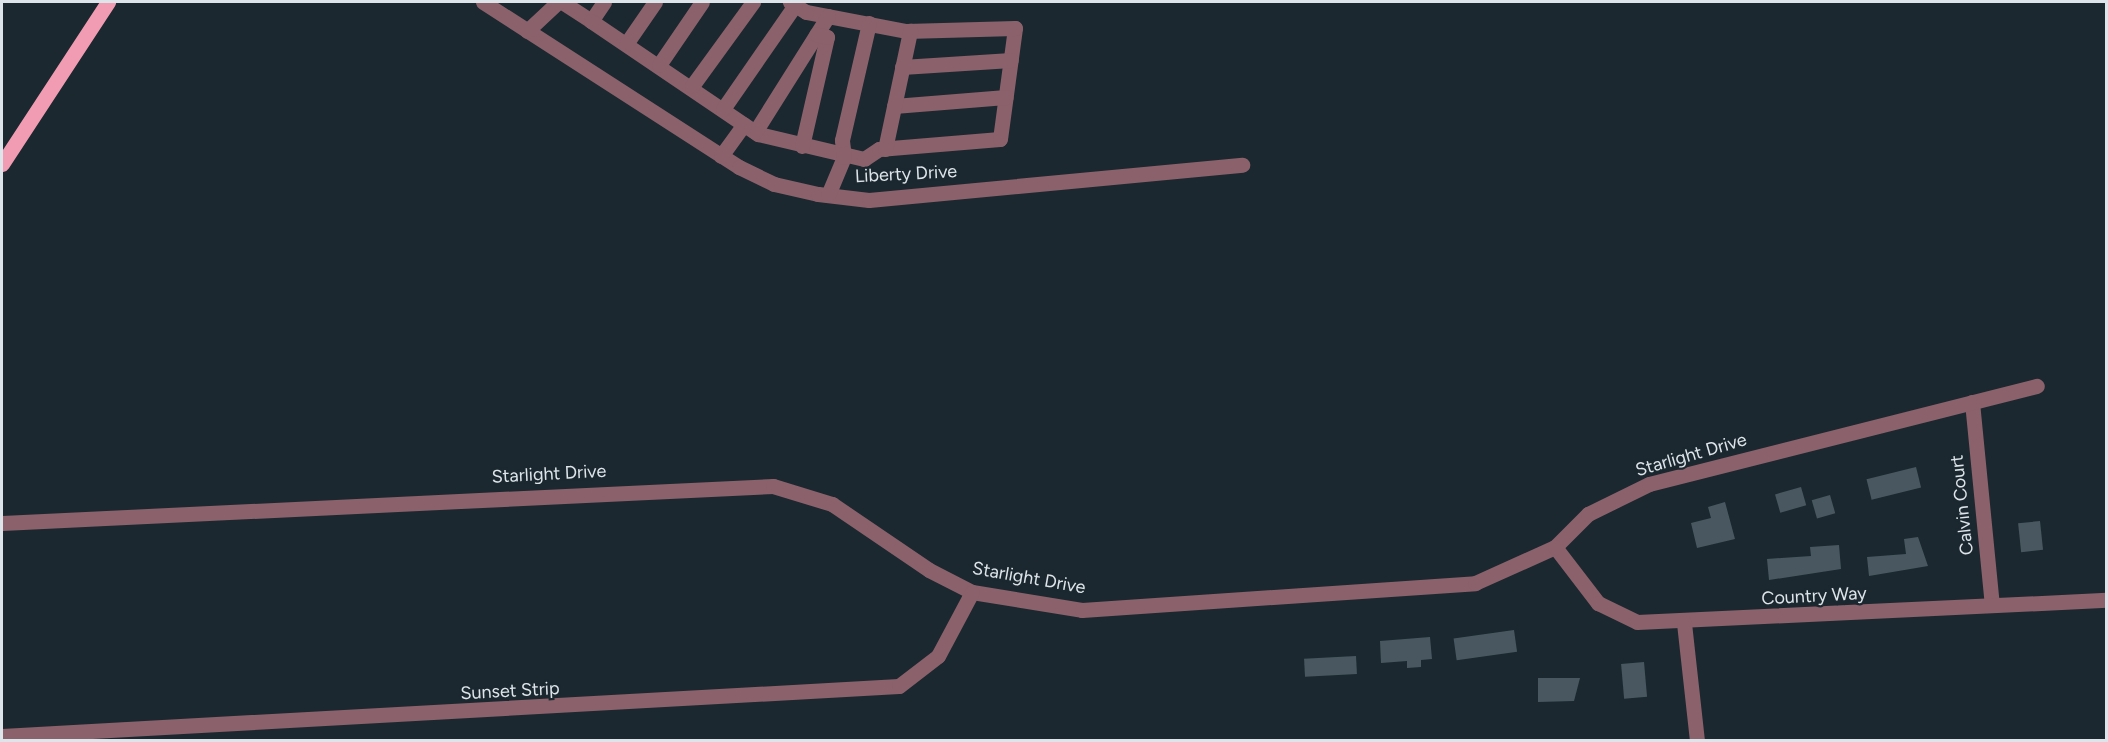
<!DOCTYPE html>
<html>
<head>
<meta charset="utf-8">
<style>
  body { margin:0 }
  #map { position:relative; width:2108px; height:742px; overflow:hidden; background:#1b282f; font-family:Figtree,sans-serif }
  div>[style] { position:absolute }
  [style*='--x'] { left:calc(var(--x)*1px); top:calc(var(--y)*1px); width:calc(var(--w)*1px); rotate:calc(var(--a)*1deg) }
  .building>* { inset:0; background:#495860; transform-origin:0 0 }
  .minor>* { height:15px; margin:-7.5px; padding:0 7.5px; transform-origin:7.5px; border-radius:7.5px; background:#8b616b }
  .major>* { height:15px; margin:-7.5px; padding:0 7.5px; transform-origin:7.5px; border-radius:7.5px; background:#f19cb2 }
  span { translate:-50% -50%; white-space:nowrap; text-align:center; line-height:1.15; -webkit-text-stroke:4.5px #1b282f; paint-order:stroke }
  .street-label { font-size:18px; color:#dde5ea }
  .frame { position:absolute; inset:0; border:3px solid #dde5ea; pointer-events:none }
</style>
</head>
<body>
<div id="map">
  <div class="building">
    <div style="left:1916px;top:467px;width:21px;height:51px;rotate:76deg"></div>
    <div style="left:1801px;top:487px;width:19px;height:27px;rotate:74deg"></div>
    <div style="left:1830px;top:495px;width:19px;height:19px;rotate:74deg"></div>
    <div style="clip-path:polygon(1725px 502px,1735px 539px,1697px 548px,1691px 523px,1711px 518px,1708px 507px)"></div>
    <div style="left:2040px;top:521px;width:29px;height:22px;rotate:84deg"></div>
    <div style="clip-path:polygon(1918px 537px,1928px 566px,1869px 576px,1867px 557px,1906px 554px,1904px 539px)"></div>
    <div style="clip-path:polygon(1839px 545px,1841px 569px,1769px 580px,1767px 559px,1811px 556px,1810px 547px)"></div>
    <div style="left:1514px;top:630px;width:22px;height:61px;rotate:82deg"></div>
    <div style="clip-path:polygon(1430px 637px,1432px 659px,1421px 660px,1421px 667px,1407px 668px,1407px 661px,1381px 663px,1380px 641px)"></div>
    <div style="left:1356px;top:656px;width:18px;height:52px;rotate:87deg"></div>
    <div style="left:1644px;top:662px;width:35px;height:23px;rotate:85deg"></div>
    <div style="clip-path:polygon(1538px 678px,1580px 678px,1574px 701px,1538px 702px)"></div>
  </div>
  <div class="minor">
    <div style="--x:483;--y:2;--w:305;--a:32.8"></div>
    <div style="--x:739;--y:167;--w:39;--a:26"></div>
    <div style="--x:774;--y:184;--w:45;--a:12.8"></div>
    <div style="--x:818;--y:194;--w:51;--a:6.7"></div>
    <div style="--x:869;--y:200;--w:375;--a:-5.4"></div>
    <div style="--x:562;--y:2;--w:35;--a:33"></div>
    <div style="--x:604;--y:2;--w:23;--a:124"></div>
    <div style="--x:591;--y:21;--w:202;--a:34.1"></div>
    <div style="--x:758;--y:134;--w:109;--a:13.3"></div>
    <div style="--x:864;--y:159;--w:18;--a:-34"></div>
    <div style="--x:879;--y:149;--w:121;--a:-4.7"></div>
    <div style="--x:1000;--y:139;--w:112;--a:-82.3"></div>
    <div style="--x:1015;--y:28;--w:109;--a:178.4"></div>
    <div style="--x:906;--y:31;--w:102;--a:-169.2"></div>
    <div style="--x:806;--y:12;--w:19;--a:-148"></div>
    <div style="--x:527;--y:31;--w:42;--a:-43.1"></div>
    <div style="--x:626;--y:44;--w:51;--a:-55.4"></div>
    <div style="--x:659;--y:65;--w:76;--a:-55.7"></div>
    <div style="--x:902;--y:67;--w:109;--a:-3.7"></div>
    <div style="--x:692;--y:86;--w:104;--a:-54"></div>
    <div style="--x:894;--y:106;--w:112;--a:-4.6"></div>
    <div style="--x:723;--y:109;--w:126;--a:-55.3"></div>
    <div style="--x:755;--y:132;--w:137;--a:-57.8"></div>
    <div style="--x:802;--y:146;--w:112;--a:-77.1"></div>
    <div style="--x:827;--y:37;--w:11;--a:-165"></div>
    <div style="--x:885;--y:149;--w:121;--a:-78"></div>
    <div style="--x:721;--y:156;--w:39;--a:-54"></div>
    <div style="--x:828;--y:195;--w:41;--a:-67.2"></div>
    <div style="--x:844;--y:157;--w:17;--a:-97"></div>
    <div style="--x:842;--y:140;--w:120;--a:-77"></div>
    <div style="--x:1972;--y:402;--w:204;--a:84.4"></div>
    <div style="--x:2;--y:523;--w:772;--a:-2.75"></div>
    <div style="--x:773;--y:486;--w:62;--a:17"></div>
    <div style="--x:832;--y:504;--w:117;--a:34.2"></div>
    <div style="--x:929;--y:570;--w:48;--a:27.1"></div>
    <div style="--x:972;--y:592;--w:111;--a:9.3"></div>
    <div style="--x:1082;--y:610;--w:394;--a:-3.9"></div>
    <div style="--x:1475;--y:583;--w:88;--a:-24.2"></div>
    <div style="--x:1555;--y:547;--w:47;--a:-45"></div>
    <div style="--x:1588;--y:514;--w:68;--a:-26.2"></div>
    <div style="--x:1649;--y:484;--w:400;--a:-14.2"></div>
    <div style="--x:1555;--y:547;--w:71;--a:52.5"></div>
    <div style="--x:1598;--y:603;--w:43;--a:26"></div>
    <div style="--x:1637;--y:622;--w:470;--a:-2.7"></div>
    <div style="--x:1684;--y:623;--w:118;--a:83.7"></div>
    <div style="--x:2;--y:736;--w:898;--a:-3.19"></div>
    <div style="--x:899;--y:686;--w:49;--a:-37.6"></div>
    <div style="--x:938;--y:656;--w:72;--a:-62"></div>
  </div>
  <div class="major">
    <div style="--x:2;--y:164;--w:194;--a:-56.8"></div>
  </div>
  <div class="street-label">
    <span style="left:906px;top:174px;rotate:-3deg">Liberty Drive</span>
    <span style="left:1691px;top:455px;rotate:-16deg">Starlight Drive</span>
    <span style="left:549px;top:474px;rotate:-3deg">Starlight Drive</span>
    <span style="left:1962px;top:505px;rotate:-96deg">Calvin Court</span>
    <span style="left:1029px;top:578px;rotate:10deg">Starlight Drive</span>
    <span style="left:1814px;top:596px;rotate:-3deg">Country Way</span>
    <span style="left:510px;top:691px;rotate:-3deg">Sunset Strip</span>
  </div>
  <div class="frame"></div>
</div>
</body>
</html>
